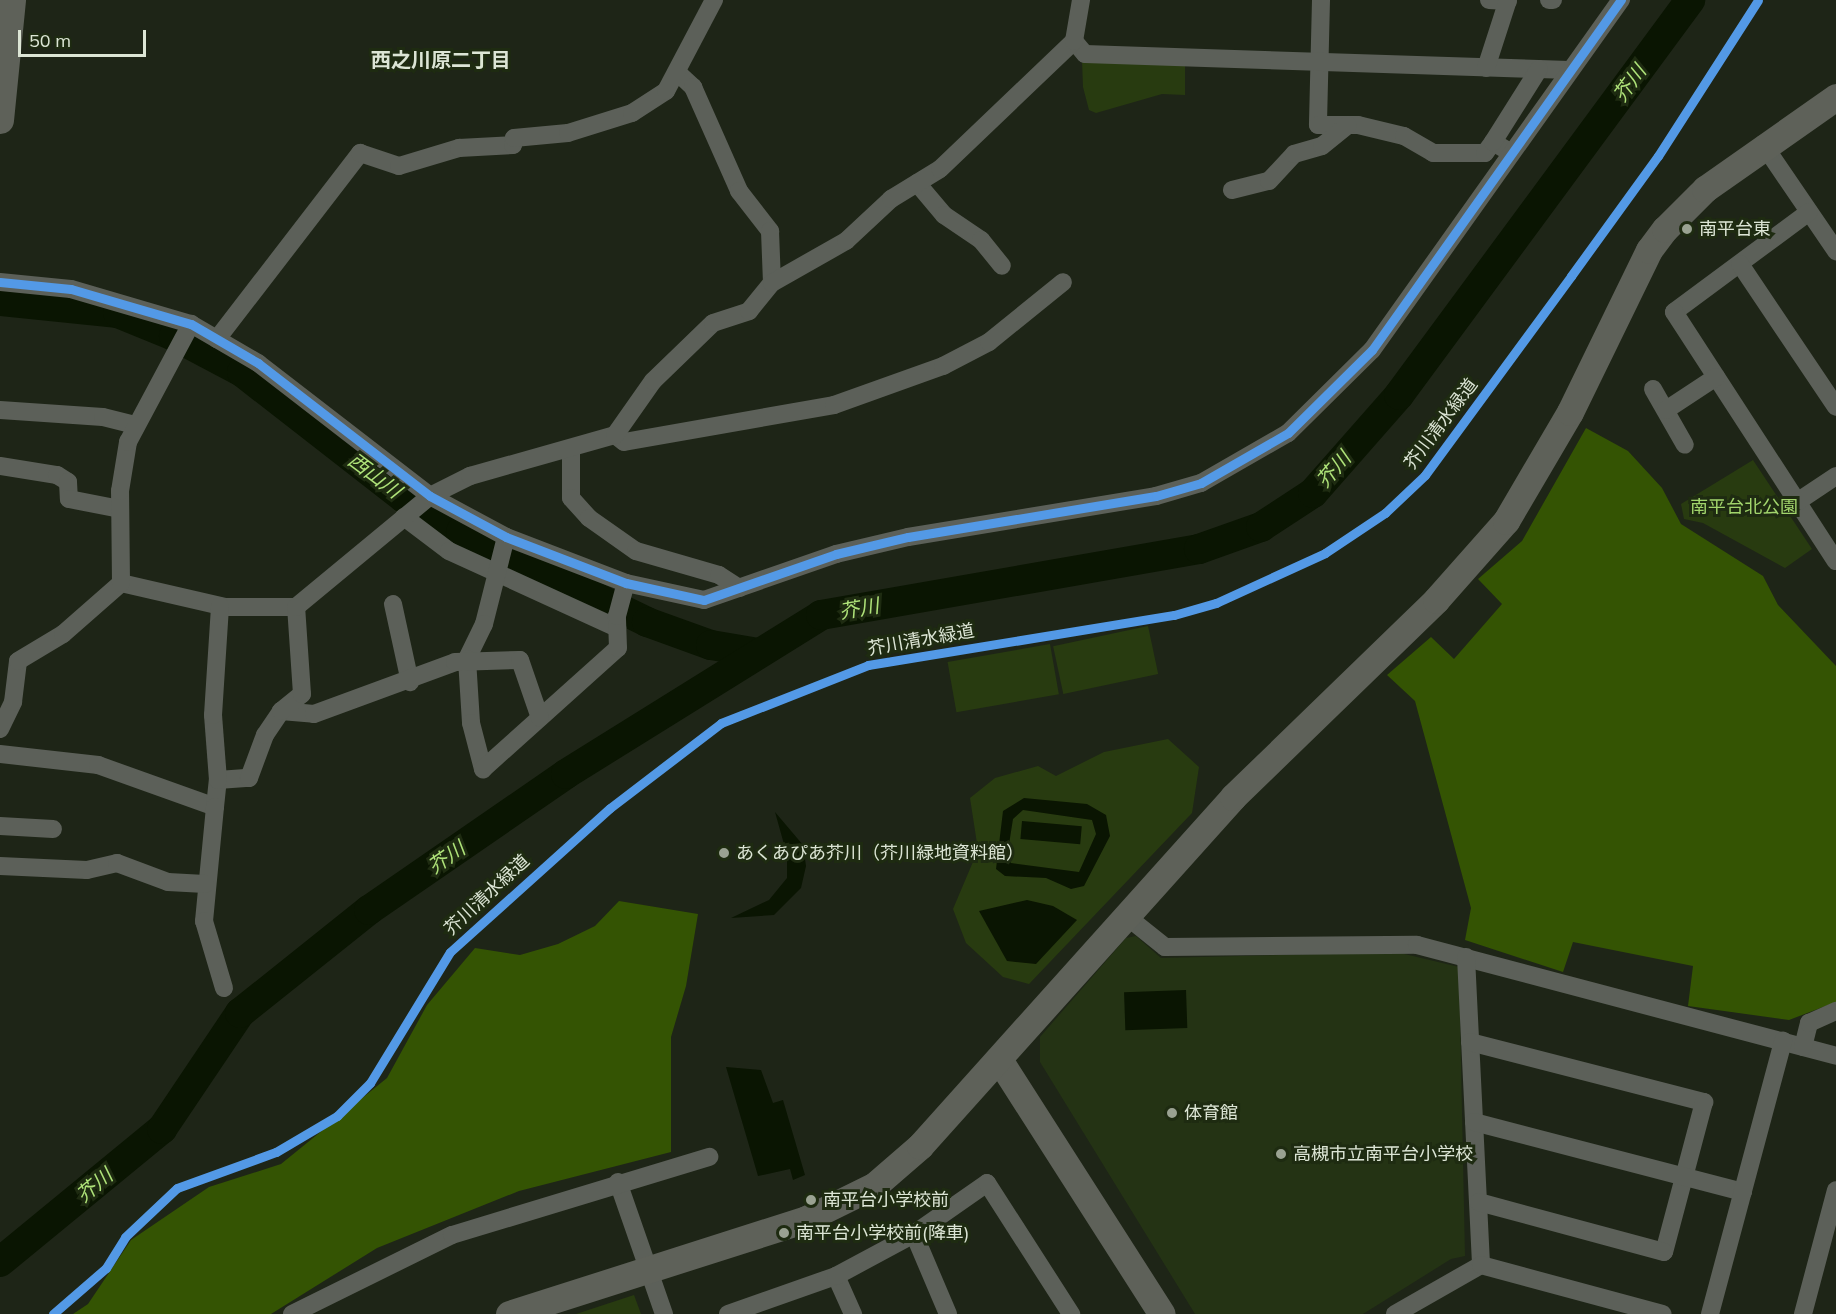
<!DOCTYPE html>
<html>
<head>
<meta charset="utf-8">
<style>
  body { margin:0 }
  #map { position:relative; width:1836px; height:1314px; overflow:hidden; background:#1e2517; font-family:Mulish,"Noto Sans JP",sans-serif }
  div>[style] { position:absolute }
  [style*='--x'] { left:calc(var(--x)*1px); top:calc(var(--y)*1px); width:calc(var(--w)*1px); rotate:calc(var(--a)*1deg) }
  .built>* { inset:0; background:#243314 }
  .green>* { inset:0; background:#283b10; transform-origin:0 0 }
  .forest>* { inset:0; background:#345403 }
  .water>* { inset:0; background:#0a1502; transform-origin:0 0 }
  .river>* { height:30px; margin:-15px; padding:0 15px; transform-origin:15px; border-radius:15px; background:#0a1502 }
  .street>* { height:18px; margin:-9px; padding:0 9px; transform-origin:9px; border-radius:9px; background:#5c6059 }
  .secondary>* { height:27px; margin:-13.5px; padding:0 13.5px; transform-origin:13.5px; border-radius:13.5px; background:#5e6159 }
  .cycleway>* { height:9px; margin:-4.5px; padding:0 4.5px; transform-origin:4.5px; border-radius:4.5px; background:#5399e6 }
  .dots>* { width:16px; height:16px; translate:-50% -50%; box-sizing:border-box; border:3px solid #1e2b11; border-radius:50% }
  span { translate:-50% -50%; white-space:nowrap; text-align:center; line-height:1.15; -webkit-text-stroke:6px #1e2b11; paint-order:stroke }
  .poi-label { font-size:18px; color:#dce5d5 }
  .left { translate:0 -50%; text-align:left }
  .street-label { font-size:18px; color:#dce5d5 }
  .park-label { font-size:18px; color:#a2d56c }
  .neighbourhood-label { font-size:20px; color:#dce5d5; font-weight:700 }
  .water-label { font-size:20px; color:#afe379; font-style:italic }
  .scale { position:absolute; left:18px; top:30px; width:128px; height:27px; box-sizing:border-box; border:3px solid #dce5d5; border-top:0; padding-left:8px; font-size:18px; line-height:21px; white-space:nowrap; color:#dce5d5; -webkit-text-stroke:4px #1e2b11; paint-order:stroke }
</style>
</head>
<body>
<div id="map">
  <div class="built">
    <div style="clip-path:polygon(1136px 936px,1161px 958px,1396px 952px,1459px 967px,1465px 1256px,1451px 1259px,1363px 1314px,1195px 1314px,1040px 1062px,1040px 1037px,1126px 938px)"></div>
  </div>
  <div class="green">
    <div style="clip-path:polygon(1082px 60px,1185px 64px,1185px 95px,1162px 94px,1096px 113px,1089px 110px,1083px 87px)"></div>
    <div style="clip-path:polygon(1753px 460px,1812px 549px,1785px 568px,1703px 523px,1684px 519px,1681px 504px)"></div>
    <div style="left:1148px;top:626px;width:49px;height:97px;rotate:78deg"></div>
    <div style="left:1050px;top:644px;width:51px;height:104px;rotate:80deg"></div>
    <div style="clip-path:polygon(1168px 739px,1199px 767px,1192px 813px,1029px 984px,1003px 977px,966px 943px,953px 909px,978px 850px,970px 798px,995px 778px,1038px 766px,1056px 776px,1104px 752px)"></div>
    <div style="clip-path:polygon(634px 1295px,641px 1314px,576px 1314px)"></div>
  </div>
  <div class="forest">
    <div style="clip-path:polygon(1586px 428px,1628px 451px,1662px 488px,1681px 524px,1763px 576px,1778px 605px,1836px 666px,1836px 1002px,1789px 1020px,1688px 1006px,1693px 966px,1573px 942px,1563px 972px,1465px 940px,1471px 908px,1415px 701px,1387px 675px,1431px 637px,1454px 659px,1502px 604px,1478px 579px,1522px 541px)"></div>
    <div style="clip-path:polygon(619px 901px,698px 914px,686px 986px,671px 1037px,671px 1152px,519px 1191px,377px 1248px,271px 1314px,73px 1314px,88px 1304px,131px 1240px,209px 1187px,281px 1164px,387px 1078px,427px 1005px,475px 948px,520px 955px,558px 944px,595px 926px)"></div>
  </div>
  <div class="water">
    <div style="clip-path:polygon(evenodd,1024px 798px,1087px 804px,1106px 815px,1110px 836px,1084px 886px,1071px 889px,1046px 878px,1005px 876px,996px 869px,1003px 811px,1024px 798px,1023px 810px,1092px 820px,1096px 834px,1079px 872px,1011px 863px,1007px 857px,1013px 819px,1023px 810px)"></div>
    <div style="clip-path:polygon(775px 812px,803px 845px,806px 866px,801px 888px,774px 915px,731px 918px,769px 900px,787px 878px,787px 855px)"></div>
    <div style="left:1022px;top:821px;width:60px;height:18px;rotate:5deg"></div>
    <div style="clip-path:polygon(1027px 900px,1053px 906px,1077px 920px,1036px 964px,1007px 961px,979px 911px)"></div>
    <div style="left:1186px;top:990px;width:38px;height:62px;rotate:88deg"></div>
    <div style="clip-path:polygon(726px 1067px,761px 1070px,773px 1103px,783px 1100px,805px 1175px,793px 1180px,790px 1169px,758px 1176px)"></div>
  </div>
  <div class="river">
    <div style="--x:0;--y:301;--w:119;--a:5.8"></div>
    <div style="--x:118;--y:313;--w:61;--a:22.3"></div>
    <div style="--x:174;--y:336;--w:77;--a:27.9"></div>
    <div style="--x:242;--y:372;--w:205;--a:37.9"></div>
    <div style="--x:404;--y:498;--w:66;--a:30.8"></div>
    <div style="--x:461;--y:532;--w:207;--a:25.8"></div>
    <div style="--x:647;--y:622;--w:68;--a:19.8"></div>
    <div style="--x:711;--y:645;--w:48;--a:9.7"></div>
    <div style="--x:0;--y:1262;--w:210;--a:-39.4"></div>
    <div style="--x:162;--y:1129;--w:140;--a:-56.1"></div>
    <div style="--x:240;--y:1013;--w:165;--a:-38.6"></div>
    <div style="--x:369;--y:910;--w:239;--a:-34.6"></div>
    <div style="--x:566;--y:774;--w:301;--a:-31.9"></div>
    <div style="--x:821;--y:615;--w:384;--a:-9.9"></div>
    <div style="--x:1199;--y:549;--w:66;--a:-19.5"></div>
    <div style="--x:1261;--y:527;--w:62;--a:-33.2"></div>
    <div style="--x:1313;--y:493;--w:130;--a:-48.7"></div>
    <div style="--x:1399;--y:395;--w:491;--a:-53.6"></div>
  </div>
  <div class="street">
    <div style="--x:1321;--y:0;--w:125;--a:91.4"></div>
    <div style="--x:1318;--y:125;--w:40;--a:0"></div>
    <div style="--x:1358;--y:125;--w:47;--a:13.4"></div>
    <div style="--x:1404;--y:136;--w:34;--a:30"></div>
    <div style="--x:1433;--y:153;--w:52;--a:0"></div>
    <div style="--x:1485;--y:153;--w:14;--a:-54"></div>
    <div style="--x:1493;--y:142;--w:21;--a:31"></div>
    <div style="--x:1489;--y:0;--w:19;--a:3"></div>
    <div style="--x:1549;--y:0;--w:4;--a:0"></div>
    <div style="--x:1074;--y:41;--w:17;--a:50"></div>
    <div style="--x:1085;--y:54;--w:484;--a:1.9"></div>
    <div style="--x:1486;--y:68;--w:71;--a:-72.1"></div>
    <div style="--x:678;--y:73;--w:21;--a:43"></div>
    <div style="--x:693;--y:87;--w:114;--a:66.1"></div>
    <div style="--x:739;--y:191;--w:51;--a:52.2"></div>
    <div style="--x:770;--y:231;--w:52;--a:87.8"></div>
    <div style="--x:1493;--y:142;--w:86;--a:-57.8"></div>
    <div style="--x:1763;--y:144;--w:130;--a:55.7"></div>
    <div style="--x:917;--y:183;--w:42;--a:49.8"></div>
    <div style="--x:944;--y:215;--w:45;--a:34"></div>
    <div style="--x:981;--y:240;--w:33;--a:51"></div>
    <div style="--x:1232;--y:190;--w:38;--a:-14"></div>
    <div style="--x:1269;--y:181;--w:37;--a:-47"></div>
    <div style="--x:1294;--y:154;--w:29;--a:-16"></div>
    <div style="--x:1322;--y:146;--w:33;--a:-39"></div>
    <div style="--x:1809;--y:212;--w:168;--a:143.5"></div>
    <div style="--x:1674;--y:312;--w:297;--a:57"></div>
    <div style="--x:1740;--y:264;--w:172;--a:56.1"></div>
    <div style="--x:0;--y:282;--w:71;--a:5.6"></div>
    <div style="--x:71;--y:289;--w:125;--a:16.3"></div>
    <div style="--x:191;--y:324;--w:78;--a:30.2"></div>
    <div style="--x:258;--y:363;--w:217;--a:37.7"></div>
    <div style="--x:430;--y:496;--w:86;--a:28.3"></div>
    <div style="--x:506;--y:537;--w:129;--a:21"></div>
    <div style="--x:626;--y:583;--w:80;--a:12.3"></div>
    <div style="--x:704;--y:600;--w:140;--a:-19.2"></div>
    <div style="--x:836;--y:554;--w:74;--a:-13.3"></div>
    <div style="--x:908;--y:537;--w:251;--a:-9.4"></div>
    <div style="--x:1156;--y:496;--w:47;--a:-16.1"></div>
    <div style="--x:1201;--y:483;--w:100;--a:-29.9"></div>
    <div style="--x:1288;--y:433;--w:118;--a:-44.7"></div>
    <div style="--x:1372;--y:350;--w:430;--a:-54.6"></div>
    <div style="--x:217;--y:339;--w:235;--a:-52.4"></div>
    <div style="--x:360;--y:153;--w:41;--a:18.4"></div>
    <div style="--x:399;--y:166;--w:63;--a:-16.7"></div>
    <div style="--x:459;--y:148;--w:54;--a:-3.2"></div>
    <div style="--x:513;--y:145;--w:7;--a:-82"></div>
    <div style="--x:514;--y:138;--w:54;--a:-5.3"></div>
    <div style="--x:568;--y:133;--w:67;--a:-17.4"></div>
    <div style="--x:632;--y:113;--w:40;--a:-32.9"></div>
    <div style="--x:666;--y:91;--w:103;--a:-62.2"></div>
    <div style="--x:1653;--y:389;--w:64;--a:60.3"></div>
    <div style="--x:0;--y:410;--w:103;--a:3.9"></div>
    <div style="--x:103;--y:417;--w:34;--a:14"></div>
    <div style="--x:1666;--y:410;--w:60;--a:-33.4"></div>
    <div style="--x:615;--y:435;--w:11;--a:38"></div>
    <div style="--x:624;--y:442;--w:213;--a:-10"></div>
    <div style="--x:834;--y:405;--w:116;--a:-19.7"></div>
    <div style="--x:943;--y:366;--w:52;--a:-27.6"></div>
    <div style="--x:989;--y:342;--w:95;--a:-39"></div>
    <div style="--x:571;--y:449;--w:49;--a:90"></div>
    <div style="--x:571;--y:498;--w:27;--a:48"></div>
    <div style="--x:589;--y:518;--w:57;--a:35.1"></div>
    <div style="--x:636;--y:551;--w:86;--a:16.1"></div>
    <div style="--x:719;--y:575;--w:24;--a:33"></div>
    <div style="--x:0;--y:466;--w:58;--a:9"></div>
    <div style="--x:57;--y:475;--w:13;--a:32"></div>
    <div style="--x:68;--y:482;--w:17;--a:87"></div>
    <div style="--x:69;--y:499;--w:52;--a:11.1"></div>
    <div style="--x:1797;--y:502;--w:47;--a:-33.7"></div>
    <div style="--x:404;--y:517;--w:56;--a:37.1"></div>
    <div style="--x:449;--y:551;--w:185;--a:24.6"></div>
    <div style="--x:506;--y:537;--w:90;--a:104.2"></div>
    <div style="--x:484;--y:624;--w:39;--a:116"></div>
    <div style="--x:467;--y:659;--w:64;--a:86.4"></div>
    <div style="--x:471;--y:723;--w:48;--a:75.4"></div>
    <div style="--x:483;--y:769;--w:181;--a:-41.9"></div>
    <div style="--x:618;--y:648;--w:32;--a:-92"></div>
    <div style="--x:617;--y:616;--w:34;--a:-75"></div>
    <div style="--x:121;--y:583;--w:107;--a:13"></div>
    <div style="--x:225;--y:607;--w:71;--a:0"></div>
    <div style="--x:393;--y:604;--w:80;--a:77.7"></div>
    <div style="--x:281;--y:711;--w:33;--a:5"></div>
    <div style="--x:314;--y:714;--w:150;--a:-20.2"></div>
    <div style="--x:455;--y:662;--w:65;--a:-1.8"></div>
    <div style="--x:520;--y:660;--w:61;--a:71"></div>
    <div style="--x:0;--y:729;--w:30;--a:-64"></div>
    <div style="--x:13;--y:702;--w:41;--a:-83"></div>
    <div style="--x:18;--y:661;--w:52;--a:-31"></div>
    <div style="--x:63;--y:634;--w:77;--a:-41.3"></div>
    <div style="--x:121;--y:583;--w:92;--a:-90.6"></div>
    <div style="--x:120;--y:491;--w:50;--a:-80.7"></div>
    <div style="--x:128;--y:442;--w:134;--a:-61.9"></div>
    <div style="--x:0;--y:754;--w:99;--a:6.4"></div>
    <div style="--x:98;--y:765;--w:124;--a:19.7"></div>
    <div style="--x:215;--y:807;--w:27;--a:-84"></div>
    <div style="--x:218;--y:780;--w:31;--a:-4"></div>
    <div style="--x:249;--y:778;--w:46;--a:-69.6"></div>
    <div style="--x:265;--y:735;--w:29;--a:-56"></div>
    <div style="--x:281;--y:711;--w:27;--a:-39"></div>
    <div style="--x:302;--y:694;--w:87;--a:-93.9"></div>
    <div style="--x:296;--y:607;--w:174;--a:-39.6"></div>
    <div style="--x:430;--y:496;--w:45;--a:-26.6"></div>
    <div style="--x:470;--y:476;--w:151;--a:-15.8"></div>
    <div style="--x:615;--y:435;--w:66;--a:-54.9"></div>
    <div style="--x:653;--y:381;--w:83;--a:-44"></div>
    <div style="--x:713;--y:323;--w:38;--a:-18"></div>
    <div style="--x:749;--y:311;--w:36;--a:-51"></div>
    <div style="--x:772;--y:283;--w:85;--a:-29.6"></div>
    <div style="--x:846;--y:241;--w:62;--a:-43"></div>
    <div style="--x:891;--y:199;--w:57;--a:-31.5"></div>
    <div style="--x:940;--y:169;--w:185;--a:-43.7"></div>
    <div style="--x:1074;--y:41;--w:42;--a:-80.3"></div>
    <div style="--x:218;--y:780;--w:65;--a:-94.4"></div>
    <div style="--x:213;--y:715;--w:109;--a:-86.3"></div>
    <div style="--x:215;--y:807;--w:115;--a:95.5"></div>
    <div style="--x:204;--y:921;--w:70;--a:73.4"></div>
    <div style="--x:0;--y:826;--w:53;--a:3.2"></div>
    <div style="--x:0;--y:866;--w:87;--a:2.6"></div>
    <div style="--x:87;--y:870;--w:31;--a:-13"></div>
    <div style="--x:117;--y:863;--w:54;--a:20.4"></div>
    <div style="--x:168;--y:882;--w:37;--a:3"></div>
    <div style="--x:1125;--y:915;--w:51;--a:38.7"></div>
    <div style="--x:1165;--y:947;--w:252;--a:-0.5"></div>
    <div style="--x:1417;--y:945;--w:433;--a:14.8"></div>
    <div style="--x:1466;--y:957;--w:308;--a:87.2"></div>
    <div style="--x:1470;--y:1042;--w:242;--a:14.4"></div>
    <div style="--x:1704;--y:1102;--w:155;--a:104.9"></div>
    <div style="--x:1664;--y:1252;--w:192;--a:-164.9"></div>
    <div style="--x:1803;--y:1047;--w:25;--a:-76"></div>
    <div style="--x:1809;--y:1023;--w:30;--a:-24"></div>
    <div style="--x:1474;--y:1122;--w:278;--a:14.6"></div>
    <div style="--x:618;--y:1182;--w:140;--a:70.8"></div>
    <div style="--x:914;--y:1234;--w:87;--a:67"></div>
    <div style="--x:836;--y:1276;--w:42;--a:65.9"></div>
    <div style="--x:292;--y:1314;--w:178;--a:-26.3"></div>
    <div style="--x:452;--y:1235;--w:269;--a:-16.9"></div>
    <div style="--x:728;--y:1314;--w:114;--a:-19.4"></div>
    <div style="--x:836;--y:1276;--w:89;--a:-28.3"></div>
    <div style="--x:914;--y:1234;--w:89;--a:-34.9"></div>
    <div style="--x:987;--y:1183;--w:156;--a:57.3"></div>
    <div style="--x:1395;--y:1314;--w:99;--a:-29.7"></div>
    <div style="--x:1481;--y:1265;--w:188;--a:15.1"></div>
    <div style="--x:1710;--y:1314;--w:283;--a:-75"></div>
    <div style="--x:1803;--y:1314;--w:128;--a:-75.1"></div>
  </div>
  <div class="secondary">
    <div style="--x:0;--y:120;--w:121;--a:-84.3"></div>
    <div style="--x:1000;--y:1061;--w:300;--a:57.4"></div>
    <div style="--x:509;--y:1314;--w:312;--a:-17.7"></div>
    <div style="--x:806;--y:1219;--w:77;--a:-26.2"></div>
    <div style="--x:875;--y:1185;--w:60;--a:-40.9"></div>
    <div style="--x:920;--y:1146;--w:469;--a:-48.1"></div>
    <div style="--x:1233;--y:797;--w:283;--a:-44.1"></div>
    <div style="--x:1436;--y:600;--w:106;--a:-48.5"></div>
    <div style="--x:1506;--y:521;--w:126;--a:-59.6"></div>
    <div style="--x:1570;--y:412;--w:180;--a:-64"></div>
    <div style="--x:1649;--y:250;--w:26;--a:-53"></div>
    <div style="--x:1665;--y:229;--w:57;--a:-45"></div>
    <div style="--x:1705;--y:189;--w:160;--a:-35.1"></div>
  </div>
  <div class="cycleway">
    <div style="--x:0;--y:282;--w:71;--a:5.6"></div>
    <div style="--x:71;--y:289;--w:125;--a:16.3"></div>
    <div style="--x:191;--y:324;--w:78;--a:30.2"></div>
    <div style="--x:258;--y:363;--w:217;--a:37.7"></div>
    <div style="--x:430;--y:496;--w:86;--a:28.3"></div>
    <div style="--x:506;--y:537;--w:129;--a:21"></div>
    <div style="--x:626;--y:583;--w:80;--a:12.3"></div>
    <div style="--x:704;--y:600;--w:140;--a:-19.2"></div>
    <div style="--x:836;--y:554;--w:74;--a:-13.3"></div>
    <div style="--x:908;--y:537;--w:251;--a:-9.4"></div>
    <div style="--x:1156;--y:496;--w:47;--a:-16.1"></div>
    <div style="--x:1201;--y:483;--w:100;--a:-29.9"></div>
    <div style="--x:1288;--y:433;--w:118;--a:-44.7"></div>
    <div style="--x:1372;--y:350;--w:430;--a:-54.6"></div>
    <div style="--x:53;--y:1314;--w:70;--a:-41"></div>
    <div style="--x:106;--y:1268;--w:36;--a:-58"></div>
    <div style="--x:125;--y:1237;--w:71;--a:-43.3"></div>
    <div style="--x:177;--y:1188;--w:105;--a:-20"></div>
    <div style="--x:276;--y:1152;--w:71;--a:-30.5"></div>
    <div style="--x:337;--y:1116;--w:47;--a:-45"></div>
    <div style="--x:370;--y:1083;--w:153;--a:-58.6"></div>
    <div style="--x:450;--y:952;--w:215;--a:-42"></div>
    <div style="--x:610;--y:808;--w:140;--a:-37.4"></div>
    <div style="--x:721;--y:723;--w:158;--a:-21.5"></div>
    <div style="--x:868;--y:665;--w:310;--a:-9.3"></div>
    <div style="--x:1174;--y:615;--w:44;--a:-15.9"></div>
    <div style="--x:1216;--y:603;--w:120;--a:-24.6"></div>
    <div style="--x:1325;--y:553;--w:72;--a:-33.7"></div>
    <div style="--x:1385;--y:513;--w:55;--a:-43.5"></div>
    <div style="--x:1425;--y:475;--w:247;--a:-53.7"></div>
    <div style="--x:1571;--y:276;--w:148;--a:-54.1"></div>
    <div style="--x:1658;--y:156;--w:185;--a:-57.3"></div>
  </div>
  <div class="dots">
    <div style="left:1687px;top:229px;background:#9aa292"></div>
    <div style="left:724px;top:853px;background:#9aa292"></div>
    <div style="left:1172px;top:1113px;background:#9aa292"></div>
    <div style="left:1281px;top:1154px;background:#9aa292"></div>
    <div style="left:811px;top:1200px;background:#9aa292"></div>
    <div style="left:784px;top:1233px;background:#9aa292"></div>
  </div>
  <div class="poi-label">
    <span class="left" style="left:1699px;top:229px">南平台東</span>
    <span class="left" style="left:736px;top:853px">あくあぴあ芥川（芥川緑地資料館）</span>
    <span class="left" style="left:1184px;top:1113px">体育館</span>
    <span class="left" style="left:1293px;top:1154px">高槻市立南平台小学校</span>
    <span class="left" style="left:823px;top:1200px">南平台小学校前</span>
    <span class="left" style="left:796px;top:1233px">南平台小学校前(降車)</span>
  </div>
  <div class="street-label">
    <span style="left:1441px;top:424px;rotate:-53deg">芥川清水緑道</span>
    <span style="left:921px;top:640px;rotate:-10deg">芥川清水緑道</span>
    <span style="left:487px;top:895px;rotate:-43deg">芥川清水緑道</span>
  </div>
  <div class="park-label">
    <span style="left:1744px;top:507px">南平台北公園</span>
  </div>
  <div class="neighbourhood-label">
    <span style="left:441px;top:59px">西之川原二丁目</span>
  </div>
  <div class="water-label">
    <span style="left:1629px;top:83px;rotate:-54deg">芥川</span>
    <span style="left:1333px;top:469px;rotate:-49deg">芥川</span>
    <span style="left:375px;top:475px;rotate:37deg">西山川</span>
    <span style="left:859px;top:608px;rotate:-10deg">芥川</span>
    <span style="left:446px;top:857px;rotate:-35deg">芥川</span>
    <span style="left:94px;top:1185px;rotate:-40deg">芥川</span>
  </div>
  <div class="scale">50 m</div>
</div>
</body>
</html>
